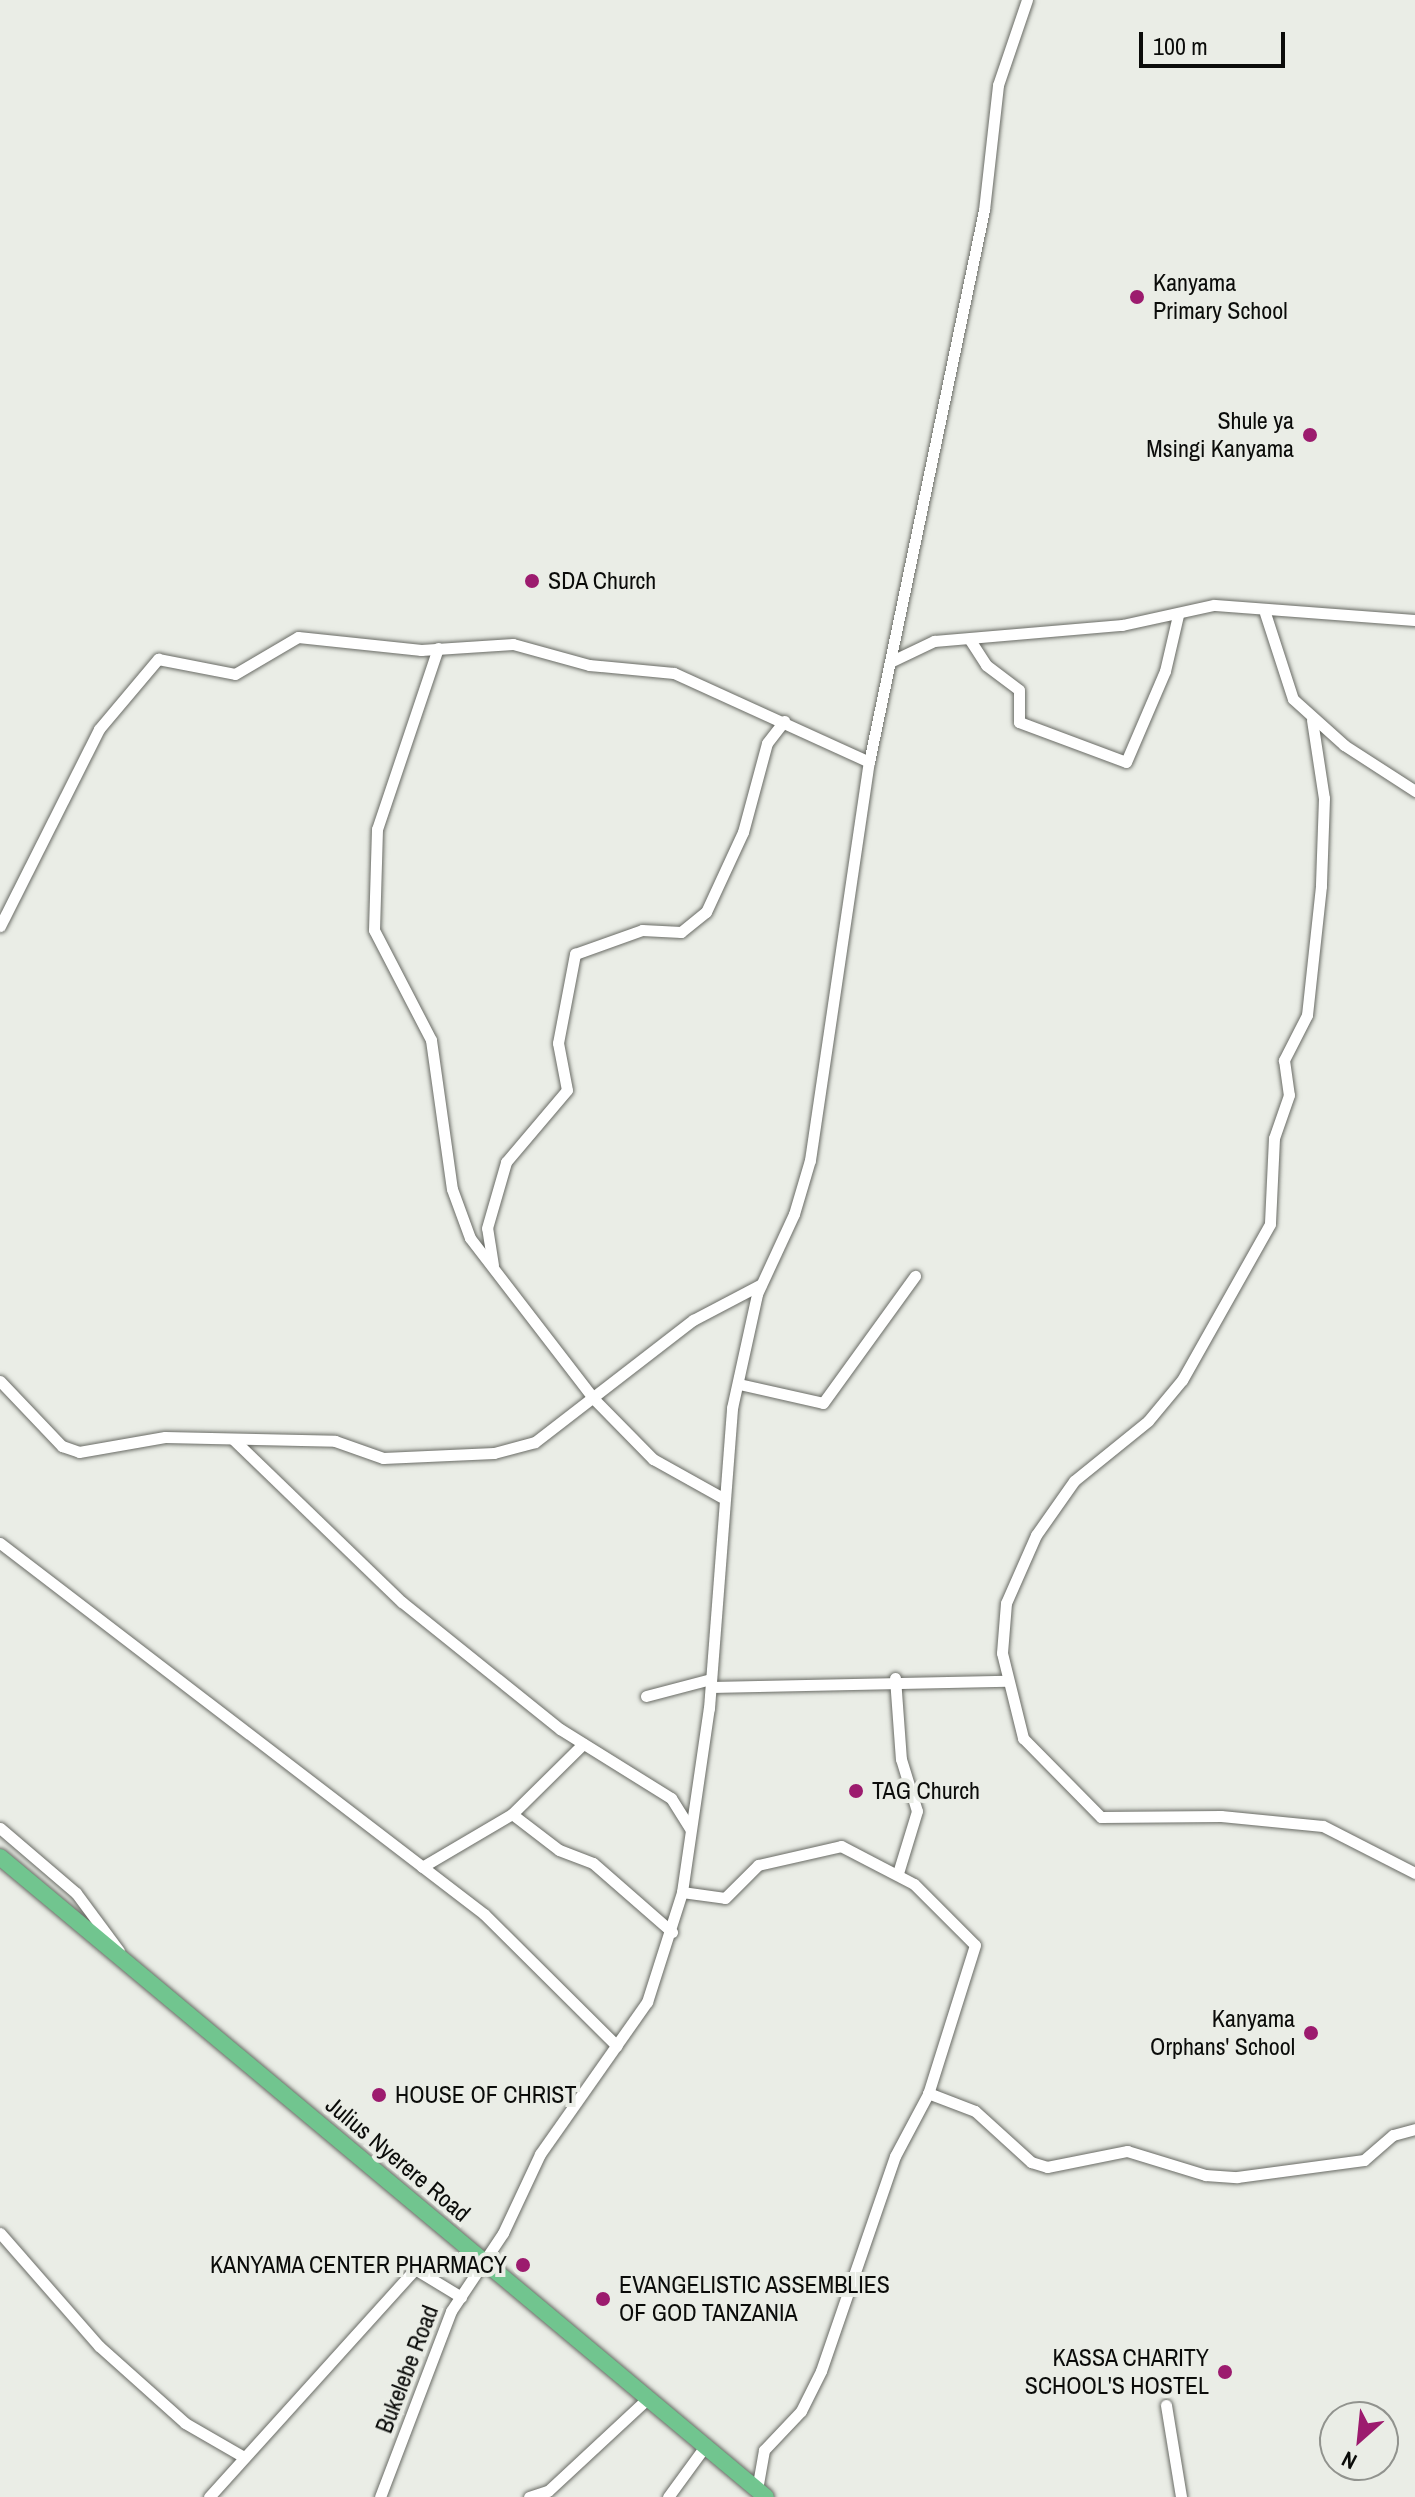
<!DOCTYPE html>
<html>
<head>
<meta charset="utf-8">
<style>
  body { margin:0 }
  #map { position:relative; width:1415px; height:2497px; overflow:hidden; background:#eaede6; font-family:"Archivo Narrow",sans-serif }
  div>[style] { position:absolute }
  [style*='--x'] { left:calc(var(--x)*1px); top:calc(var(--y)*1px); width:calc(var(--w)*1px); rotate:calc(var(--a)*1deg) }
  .roads { filter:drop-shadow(0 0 2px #696b65) drop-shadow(0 0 2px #696b65) }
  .minor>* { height:11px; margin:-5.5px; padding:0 5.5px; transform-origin:5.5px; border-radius:5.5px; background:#fff }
  .highway>* { height:16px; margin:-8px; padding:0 8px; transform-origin:8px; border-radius:8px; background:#71c58f }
  .dots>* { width:22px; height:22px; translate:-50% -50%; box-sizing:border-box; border:4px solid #eaede6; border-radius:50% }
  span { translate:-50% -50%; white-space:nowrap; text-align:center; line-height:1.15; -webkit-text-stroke:8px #eaede6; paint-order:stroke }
  .poi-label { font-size:24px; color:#0b0c0a }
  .left { translate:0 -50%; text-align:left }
  .right { translate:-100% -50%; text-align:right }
  .street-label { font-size:24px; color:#0b0c0a }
  .north { position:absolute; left:1319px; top:2401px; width:80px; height:80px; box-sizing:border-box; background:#eaede6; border:2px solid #91938e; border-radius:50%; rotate:207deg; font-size:22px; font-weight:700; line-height:32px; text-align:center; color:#0b0c0a }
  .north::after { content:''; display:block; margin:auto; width:28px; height:36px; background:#9c1b6e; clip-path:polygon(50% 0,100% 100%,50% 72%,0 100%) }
  .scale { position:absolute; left:1139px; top:32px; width:146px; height:36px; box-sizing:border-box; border:4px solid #0b0c0a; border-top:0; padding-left:10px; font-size:24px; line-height:28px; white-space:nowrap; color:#0b0c0a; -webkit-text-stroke:6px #eaede6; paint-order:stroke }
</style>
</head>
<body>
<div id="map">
  <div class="roads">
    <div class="minor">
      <div style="--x:1265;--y:613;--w:90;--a:72"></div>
      <div style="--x:1293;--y:699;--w:69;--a:42"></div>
      <div style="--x:1344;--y:745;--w:85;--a:32.9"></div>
      <div style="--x:970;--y:640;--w:30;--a:57"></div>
      <div style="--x:986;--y:665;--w:41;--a:37.1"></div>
      <div style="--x:1019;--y:690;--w:32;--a:90"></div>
      <div style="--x:1019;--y:722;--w:114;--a:20.5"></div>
      <div style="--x:1126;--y:762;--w:99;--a:-66.8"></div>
      <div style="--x:1165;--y:671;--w:57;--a:-76.9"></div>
      <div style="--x:438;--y:648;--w:191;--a:108.6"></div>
      <div style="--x:377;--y:829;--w:101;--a:91.7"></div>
      <div style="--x:374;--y:930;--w:124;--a:62.6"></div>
      <div style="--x:431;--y:1040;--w:150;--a:82"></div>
      <div style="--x:452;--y:1189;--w:52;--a:69.8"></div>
      <div style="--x:470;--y:1238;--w:202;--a:52.4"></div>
      <div style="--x:593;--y:1398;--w:86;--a:45.5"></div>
      <div style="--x:653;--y:1459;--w:78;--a:29.2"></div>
      <div style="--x:892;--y:661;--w:47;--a:-25.5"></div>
      <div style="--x:934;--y:641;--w:189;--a:-4.9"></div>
      <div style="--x:1122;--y:625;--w:94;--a:-12.3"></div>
      <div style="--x:1214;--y:605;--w:202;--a:4.3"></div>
      <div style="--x:1312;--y:720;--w:79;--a:81.3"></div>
      <div style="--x:1324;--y:798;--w:88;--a:92"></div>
      <div style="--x:1321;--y:886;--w:130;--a:96.2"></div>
      <div style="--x:1307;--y:1015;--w:51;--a:117.1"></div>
      <div style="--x:1284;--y:1060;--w:35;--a:82"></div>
      <div style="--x:1289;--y:1095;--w:46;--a:109.2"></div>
      <div style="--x:1274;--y:1138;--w:86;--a:92.7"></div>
      <div style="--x:1270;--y:1224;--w:179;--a:119.4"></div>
      <div style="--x:1182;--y:1380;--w:53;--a:129.7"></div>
      <div style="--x:1148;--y:1421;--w:95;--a:141"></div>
      <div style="--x:1074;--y:1481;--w:66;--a:125.1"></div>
      <div style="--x:1036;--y:1535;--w:74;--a:113.8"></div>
      <div style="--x:1006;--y:1603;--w:50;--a:94.6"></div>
      <div style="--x:1002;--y:1653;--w:88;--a:76.1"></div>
      <div style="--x:1023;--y:1738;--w:111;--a:45.4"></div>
      <div style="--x:1101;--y:1817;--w:120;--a:-0.5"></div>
      <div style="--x:1221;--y:1816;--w:102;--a:5.6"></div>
      <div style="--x:1323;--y:1826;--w:103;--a:27.1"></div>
      <div style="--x:0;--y:926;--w:220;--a:-63.3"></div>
      <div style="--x:99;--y:729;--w:92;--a:-49.9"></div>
      <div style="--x:158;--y:659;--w:78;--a:11"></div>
      <div style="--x:235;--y:674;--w:73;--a:-30.4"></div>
      <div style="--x:298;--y:637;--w:124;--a:6"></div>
      <div style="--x:421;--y:650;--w:92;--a:-3.7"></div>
      <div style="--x:513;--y:644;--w:79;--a:15.4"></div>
      <div style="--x:589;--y:665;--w:85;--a:5.4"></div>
      <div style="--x:674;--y:673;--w:214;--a:24.5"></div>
      <div style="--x:493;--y:1265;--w:37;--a:-99"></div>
      <div style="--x:487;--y:1228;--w:69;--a:-73.9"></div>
      <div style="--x:506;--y:1162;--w:94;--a:-49.7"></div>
      <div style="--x:567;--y:1090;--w:48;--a:-100.8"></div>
      <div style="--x:558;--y:1043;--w:91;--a:-79.2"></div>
      <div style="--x:575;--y:954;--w:71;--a:-19.7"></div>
      <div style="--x:642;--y:930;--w:39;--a:3"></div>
      <div style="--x:681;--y:932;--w:32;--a:-39"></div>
      <div style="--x:706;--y:912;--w:88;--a:-65.2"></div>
      <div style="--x:743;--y:832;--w:92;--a:-74.9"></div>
      <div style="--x:767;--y:743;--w:28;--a:-52"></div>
      <div style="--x:0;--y:1381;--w:90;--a:46.4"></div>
      <div style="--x:62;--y:1446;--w:18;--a:19"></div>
      <div style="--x:79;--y:1452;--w:87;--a:-9.9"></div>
      <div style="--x:165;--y:1437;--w:170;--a:1.3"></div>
      <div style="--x:335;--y:1441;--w:51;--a:19.5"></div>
      <div style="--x:383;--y:1458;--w:111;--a:-2.6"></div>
      <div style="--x:494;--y:1453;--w:42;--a:-15"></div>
      <div style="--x:535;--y:1442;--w:200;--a:-37.7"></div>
      <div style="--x:693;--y:1320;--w:76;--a:-27.6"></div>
      <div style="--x:739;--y:1384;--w:86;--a:12.7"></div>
      <div style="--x:823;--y:1403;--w:157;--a:-54.1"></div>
      <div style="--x:234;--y:1440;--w:233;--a:44"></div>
      <div style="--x:402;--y:1602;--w:203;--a:38.8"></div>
      <div style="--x:560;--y:1729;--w:131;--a:31.9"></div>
      <div style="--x:671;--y:1798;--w:36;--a:58"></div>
      <div style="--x:0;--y:1543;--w:610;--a:37.47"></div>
      <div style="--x:484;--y:1914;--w:187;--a:44.8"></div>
      <div style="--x:895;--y:1678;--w:81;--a:85.8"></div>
      <div style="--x:901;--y:1759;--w:54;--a:72.9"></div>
      <div style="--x:917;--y:1811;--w:65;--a:107"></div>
      <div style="--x:711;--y:1687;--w:296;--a:-1.2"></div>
      <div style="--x:646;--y:1696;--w:67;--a:-14.7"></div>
      <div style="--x:512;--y:1814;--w:59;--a:37.5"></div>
      <div style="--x:559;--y:1850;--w:36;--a:21"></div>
      <div style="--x:593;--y:1863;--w:105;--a:41.1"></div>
      <div style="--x:0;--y:1828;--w:100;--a:40.5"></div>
      <div style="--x:76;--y:1893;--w:72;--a:53.4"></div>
      <div style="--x:422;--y:1867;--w:104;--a:-30.5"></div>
      <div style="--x:512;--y:1814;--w:100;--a:-44.6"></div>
      <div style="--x:682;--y:1892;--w:43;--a:7.9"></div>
      <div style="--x:725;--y:1898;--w:47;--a:-45"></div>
      <div style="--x:758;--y:1865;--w:85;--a:-12.9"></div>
      <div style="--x:841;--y:1846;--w:82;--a:27.5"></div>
      <div style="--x:914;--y:1884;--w:86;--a:45"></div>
      <div style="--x:975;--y:1945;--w:156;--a:107.5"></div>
      <div style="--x:928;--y:2094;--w:70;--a:118"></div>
      <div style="--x:895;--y:2156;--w:227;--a:109"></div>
      <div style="--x:821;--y:2371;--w:45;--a:116.6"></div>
      <div style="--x:801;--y:2411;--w:54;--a:133.5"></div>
      <div style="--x:764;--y:2450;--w:40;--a:100"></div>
      <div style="--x:928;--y:2093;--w:50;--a:21"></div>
      <div style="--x:975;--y:2111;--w:76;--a:42.3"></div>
      <div style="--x:1031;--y:2162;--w:17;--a:17"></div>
      <div style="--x:1047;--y:2167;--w:82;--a:-11.3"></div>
      <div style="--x:1127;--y:2151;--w:82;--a:17.1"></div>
      <div style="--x:1205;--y:2175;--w:32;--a:4"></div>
      <div style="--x:1237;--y:2177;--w:128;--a:-7.6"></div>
      <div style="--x:1364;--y:2160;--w:38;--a:-41"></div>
      <div style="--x:1393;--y:2135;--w:23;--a:-15"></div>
      <div style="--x:0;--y:2233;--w:150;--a:48.8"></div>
      <div style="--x:99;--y:2346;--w:115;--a:41.8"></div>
      <div style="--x:185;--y:2423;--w:68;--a:30"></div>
      <div style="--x:1166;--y:2405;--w:93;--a:80.7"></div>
      <div style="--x:209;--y:2497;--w:307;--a:-47.9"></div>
      <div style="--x:415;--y:2269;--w:54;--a:31.3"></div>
      <div style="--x:380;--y:2497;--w:199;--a:-69.1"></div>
      <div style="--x:451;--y:2311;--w:94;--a:-56.3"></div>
      <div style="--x:503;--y:2233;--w:87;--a:-64.9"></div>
      <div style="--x:540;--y:2154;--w:186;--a:-54.9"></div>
      <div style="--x:647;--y:2002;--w:115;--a:-72.3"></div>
      <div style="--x:682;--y:1892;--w:186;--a:-81.7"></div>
      <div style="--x:709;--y:1708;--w:301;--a:-85.6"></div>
      <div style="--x:732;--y:1408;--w:117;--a:-77.6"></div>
      <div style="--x:757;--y:1294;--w:88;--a:-65.2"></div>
      <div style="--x:794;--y:1214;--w:56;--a:-73.5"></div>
      <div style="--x:810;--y:1160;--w:402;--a:-81.6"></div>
      <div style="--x:869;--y:762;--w:564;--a:-78.23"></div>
      <div style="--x:984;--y:210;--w:126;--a:-83.6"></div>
      <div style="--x:998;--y:85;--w:90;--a:-71.2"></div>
      <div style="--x:529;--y:2497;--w:20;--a:-18"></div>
      <div style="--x:548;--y:2491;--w:135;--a:-42.9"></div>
      <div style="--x:668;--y:2497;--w:64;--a:-53.8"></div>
    </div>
    <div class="highway">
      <div style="--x:0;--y:1857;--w:998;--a:39.88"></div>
    </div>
  </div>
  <div class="dots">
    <div style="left:1137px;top:297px;background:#9c1b6e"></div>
    <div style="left:1310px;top:435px;background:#9c1b6e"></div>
    <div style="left:532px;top:581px;background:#9c1b6e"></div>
    <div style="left:856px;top:1791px;background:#9c1b6e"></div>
    <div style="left:1311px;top:2033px;background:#9c1b6e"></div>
    <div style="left:379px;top:2095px;background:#9c1b6e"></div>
    <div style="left:523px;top:2265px;background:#9c1b6e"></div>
    <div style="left:603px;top:2299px;background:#9c1b6e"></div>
    <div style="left:1225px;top:2372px;background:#9c1b6e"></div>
  </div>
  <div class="poi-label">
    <span class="left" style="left:1153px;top:297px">Kanyama<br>Primary School</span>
    <span class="right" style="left:1294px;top:435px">Shule ya<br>Msingi Kanyama</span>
    <span class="left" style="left:548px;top:581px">SDA Church</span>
    <span class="left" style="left:872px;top:1791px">TAG Church</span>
    <span class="right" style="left:1295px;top:2033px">Kanyama<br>Orphans' School</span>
    <span class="left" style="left:395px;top:2095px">HOUSE OF CHRIST</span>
    <span class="right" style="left:507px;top:2265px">KANYAMA CENTER PHARMACY</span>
    <span class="left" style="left:619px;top:2299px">EVANGELISTIC ASSEMBLIES<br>OF GOD TANZANIA</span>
    <span class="right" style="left:1209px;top:2372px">KASSA CHARITY<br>SCHOOL'S HOSTEL</span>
  </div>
  <div class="street-label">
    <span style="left:398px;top:2159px;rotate:40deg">Julius Nyerere Road</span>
    <span style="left:407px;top:2369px;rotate:-69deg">Bukelebe Road</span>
  </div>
  <div class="north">N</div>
  <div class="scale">100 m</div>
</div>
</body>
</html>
